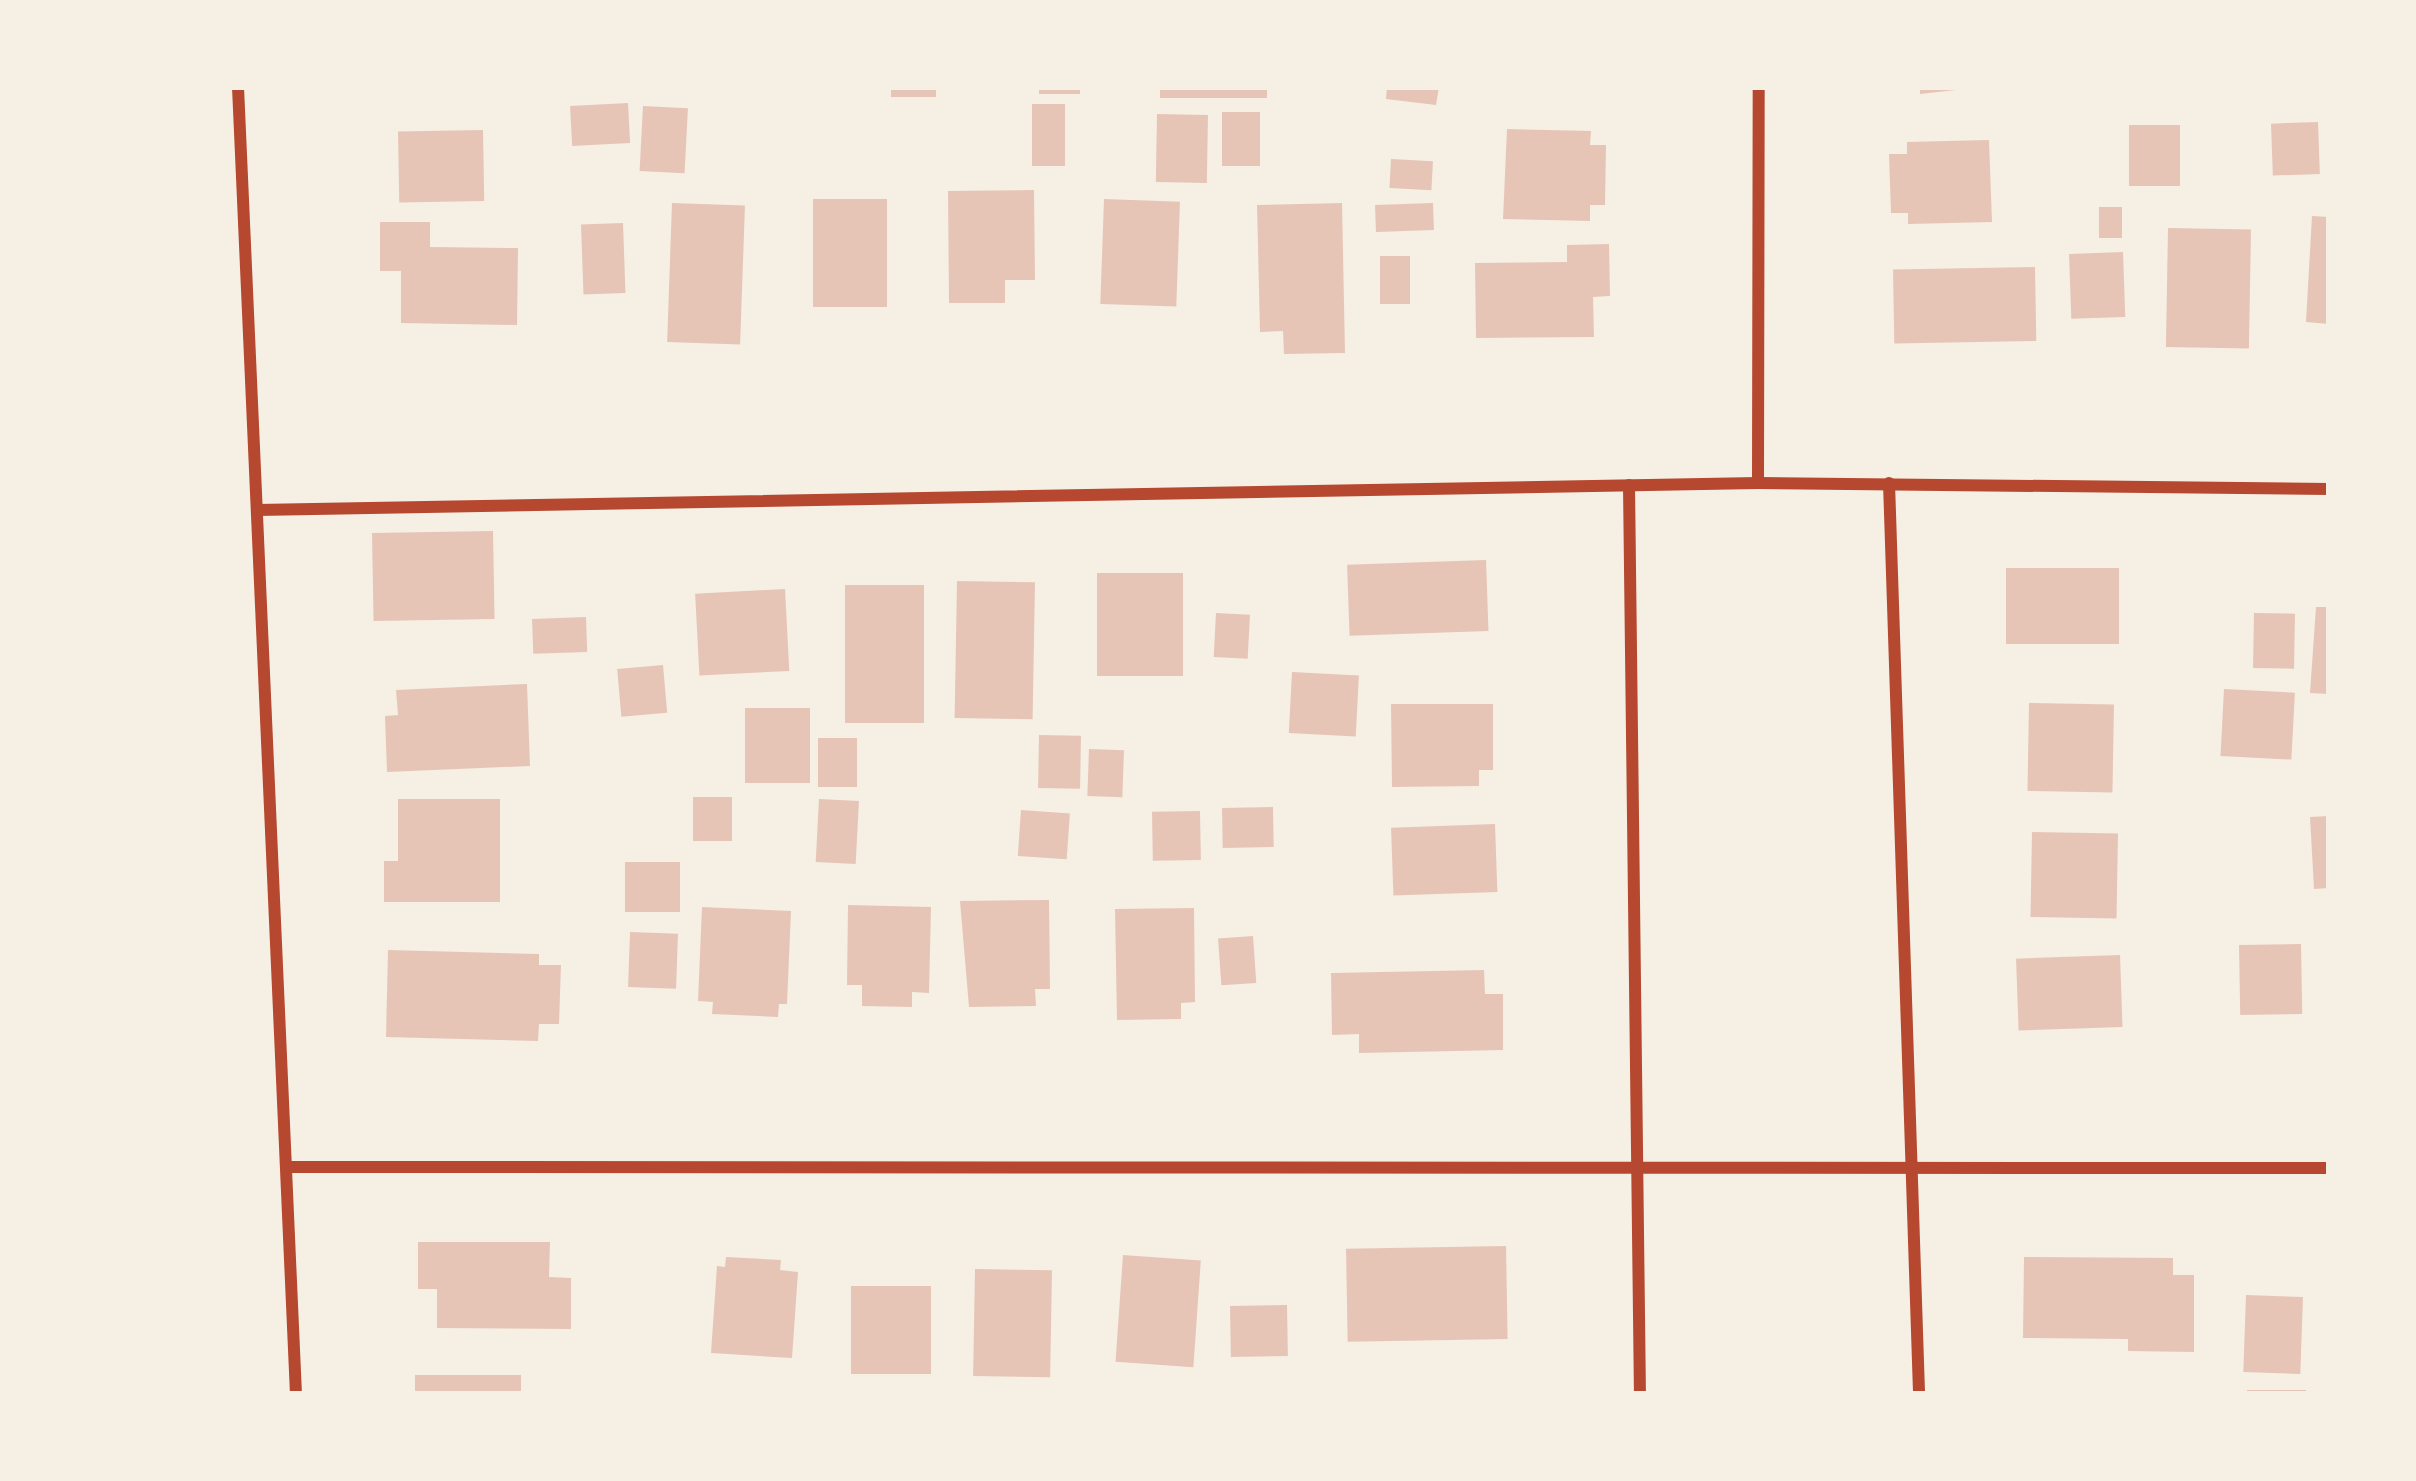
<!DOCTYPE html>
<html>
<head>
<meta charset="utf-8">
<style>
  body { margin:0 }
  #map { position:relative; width:2416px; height:1481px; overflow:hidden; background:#f6efe4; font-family:"Noto Sans",sans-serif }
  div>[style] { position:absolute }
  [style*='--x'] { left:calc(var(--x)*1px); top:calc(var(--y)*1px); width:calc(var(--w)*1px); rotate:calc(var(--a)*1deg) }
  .building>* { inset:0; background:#e6c5b7; transform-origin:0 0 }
  .minor>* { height:12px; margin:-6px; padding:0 6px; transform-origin:6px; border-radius:6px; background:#b5482f }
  span { translate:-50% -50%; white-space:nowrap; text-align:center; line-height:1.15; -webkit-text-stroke:12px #f6efe4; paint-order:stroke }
  .frame { position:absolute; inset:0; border:90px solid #f6efe4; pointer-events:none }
</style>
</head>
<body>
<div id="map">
  <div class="building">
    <div style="left:891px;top:87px;width:45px;height:10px"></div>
    <div style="left:1039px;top:87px;width:41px;height:7px"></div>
    <div style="left:1160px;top:87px;width:107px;height:11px"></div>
    <div style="clip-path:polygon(1387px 87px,1439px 87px,1436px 105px,1386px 99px)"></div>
    <div style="clip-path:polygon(1920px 87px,1956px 87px,1956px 90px,1920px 94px)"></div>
    <div style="left:628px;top:103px;width:40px;height:58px;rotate:87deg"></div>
    <div style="left:1032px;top:104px;width:33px;height:62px"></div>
    <div style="left:643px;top:106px;width:45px;height:65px;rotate:3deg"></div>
    <div style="left:1260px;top:112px;width:54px;height:38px;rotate:90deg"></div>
    <div style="left:1157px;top:114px;width:51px;height:68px;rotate:1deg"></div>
    <div style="left:2318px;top:122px;width:52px;height:47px;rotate:88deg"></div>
    <div style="left:2129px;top:125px;width:51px;height:61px"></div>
    <div style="clip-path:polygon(1507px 129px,1591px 131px,1590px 145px,1606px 145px,1605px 205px,1590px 205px,1590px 221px,1503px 219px)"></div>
    <div style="left:483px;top:130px;width:71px;height:85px;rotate:89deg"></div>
    <div style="clip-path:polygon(1989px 140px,1992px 222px,1908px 224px,1908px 213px,1891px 213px,1889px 154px,1907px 154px,1907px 142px)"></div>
    <div style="left:1391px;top:159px;width:42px;height:29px;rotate:3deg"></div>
    <div style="clip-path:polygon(1034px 190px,1035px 280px,1005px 280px,1005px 303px,949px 303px,948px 191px)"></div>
    <div style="left:813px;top:199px;width:74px;height:108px"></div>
    <div style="left:1104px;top:199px;width:76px;height:105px;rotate:2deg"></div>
    <div style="left:672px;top:203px;width:73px;height:139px;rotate:2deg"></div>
    <div style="clip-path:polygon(1342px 203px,1345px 353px,1284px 354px,1283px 331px,1260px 332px,1257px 205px)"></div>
    <div style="left:1433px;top:203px;width:27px;height:58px;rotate:88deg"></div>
    <div style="left:2099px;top:207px;width:23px;height:31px"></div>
    <div style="clip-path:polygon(2312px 216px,2329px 217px,2329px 324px,2306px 322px)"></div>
    <div style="clip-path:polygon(380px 222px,430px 222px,430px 247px,518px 248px,517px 325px,401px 323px,401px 271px,380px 271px)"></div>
    <div style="left:623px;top:223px;width:70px;height:42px;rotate:88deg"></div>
    <div style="left:2168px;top:228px;width:83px;height:119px;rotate:1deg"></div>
    <div style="clip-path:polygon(1609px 244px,1610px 296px,1593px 297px,1594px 337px,1476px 338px,1475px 263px,1567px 262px,1567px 245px)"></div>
    <div style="left:2123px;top:252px;width:65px;height:54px;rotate:88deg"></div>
    <div style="left:1380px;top:256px;width:30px;height:48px"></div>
    <div style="left:2035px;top:267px;width:74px;height:142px;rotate:89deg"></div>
    <div style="left:493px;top:531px;width:88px;height:121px;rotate:89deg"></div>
    <div style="left:1486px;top:560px;width:71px;height:139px;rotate:88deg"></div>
    <div style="left:2006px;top:568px;width:113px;height:76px"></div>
    <div style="left:1097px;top:573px;width:86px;height:103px"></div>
    <div style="left:957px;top:581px;width:78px;height:137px;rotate:1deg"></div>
    <div style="left:845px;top:585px;width:79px;height:138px"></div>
    <div style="left:785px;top:589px;width:82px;height:90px;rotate:87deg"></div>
    <div style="clip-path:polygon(2316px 607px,2329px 607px,2329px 694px,2310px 693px)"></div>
    <div style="left:1216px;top:613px;width:34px;height:44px;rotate:3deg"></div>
    <div style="left:2254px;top:613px;width:41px;height:55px;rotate:1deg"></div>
    <div style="left:586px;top:617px;width:35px;height:54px;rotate:88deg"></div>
    <div style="left:663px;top:665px;width:48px;height:46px;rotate:85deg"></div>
    <div style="left:1292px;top:672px;width:67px;height:61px;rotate:3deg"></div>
    <div style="clip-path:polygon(527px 684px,530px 766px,387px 772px,385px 716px,398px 715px,396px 690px)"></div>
    <div style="left:2224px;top:689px;width:71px;height:67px;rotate:3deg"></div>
    <div style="left:2029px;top:703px;width:85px;height:88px;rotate:1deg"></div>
    <div style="clip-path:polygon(1391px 704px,1493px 704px,1493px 770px,1479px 770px,1479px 786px,1392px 787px)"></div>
    <div style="left:745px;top:708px;width:65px;height:75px"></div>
    <div style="left:1039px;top:735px;width:42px;height:53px;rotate:1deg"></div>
    <div style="left:818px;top:738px;width:39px;height:49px"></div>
    <div style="left:1089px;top:749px;width:35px;height:47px;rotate:2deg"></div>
    <div style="left:732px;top:797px;width:44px;height:39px;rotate:90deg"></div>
    <div style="clip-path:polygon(398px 799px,500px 799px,500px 902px,384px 902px,384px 861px,398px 861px)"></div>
    <div style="left:819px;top:799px;width:40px;height:63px;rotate:3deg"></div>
    <div style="left:1273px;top:807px;width:40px;height:51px;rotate:89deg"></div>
    <div style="left:1021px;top:810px;width:49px;height:46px;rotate:4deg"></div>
    <div style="left:1200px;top:811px;width:49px;height:48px;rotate:89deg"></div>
    <div style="clip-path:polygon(2329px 816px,2329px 888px,2314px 889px,2310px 817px)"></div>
    <div style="left:1495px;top:824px;width:68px;height:104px;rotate:88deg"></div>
    <div style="left:2032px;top:832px;width:86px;height:85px;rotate:1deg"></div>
    <div style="left:625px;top:862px;width:55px;height:50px"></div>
    <div style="clip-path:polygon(1049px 900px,1050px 989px,1035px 989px,1036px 1006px,969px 1007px,960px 901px)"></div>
    <div style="clip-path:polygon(848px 905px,931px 907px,929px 993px,912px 992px,912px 1007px,862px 1006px,862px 985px,847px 985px)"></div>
    <div style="clip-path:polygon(702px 907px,791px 911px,787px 1004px,779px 1004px,778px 1017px,712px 1014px,713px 1002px,698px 1001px)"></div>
    <div style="clip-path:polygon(1194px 908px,1195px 1002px,1181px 1003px,1181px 1019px,1117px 1020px,1115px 909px)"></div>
    <div style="left:630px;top:932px;width:48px;height:55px;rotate:2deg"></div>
    <div style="left:1253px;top:936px;width:47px;height:35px;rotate:86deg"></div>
    <div style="left:2301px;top:944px;width:70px;height:62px;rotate:89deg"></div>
    <div style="clip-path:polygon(388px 950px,539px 954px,539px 965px,561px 965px,559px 1024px,539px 1024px,538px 1041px,386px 1037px)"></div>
    <div style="left:2120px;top:955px;width:72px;height:104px;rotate:88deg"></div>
    <div style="clip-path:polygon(1484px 970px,1485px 994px,1503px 994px,1503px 1050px,1359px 1053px,1359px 1034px,1332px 1035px,1331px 973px)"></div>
    <div style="clip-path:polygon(418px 1242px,550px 1242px,549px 1277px,571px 1278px,571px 1329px,437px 1328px,437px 1289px,418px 1289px)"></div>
    <div style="left:1506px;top:1246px;width:93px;height:160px;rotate:89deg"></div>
    <div style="left:1123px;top:1255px;width:78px;height:107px;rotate:4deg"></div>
    <div style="clip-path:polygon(726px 1257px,781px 1260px,780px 1270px,798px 1272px,792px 1358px,711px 1353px,717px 1266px,725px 1267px)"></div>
    <div style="clip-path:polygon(2024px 1257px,2173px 1258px,2173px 1275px,2194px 1275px,2194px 1352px,2128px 1351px,2128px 1339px,2023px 1338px)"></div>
    <div style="left:975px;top:1269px;width:77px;height:107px;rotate:1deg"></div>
    <div style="left:851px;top:1286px;width:80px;height:88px"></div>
    <div style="left:2246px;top:1295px;width:57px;height:77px;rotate:2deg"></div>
    <div style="left:1287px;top:1305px;width:51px;height:57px;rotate:89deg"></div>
    <div style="left:415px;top:1375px;width:106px;height:19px"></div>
    <div style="left:2247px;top:1390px;width:59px;height:4px"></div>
  </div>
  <div class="minor">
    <div style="--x:238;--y:87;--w:1308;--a:87.46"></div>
    <div style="--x:1758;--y:483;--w:396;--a:-89.9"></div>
    <div style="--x:1889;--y:483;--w:911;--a:88.11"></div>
    <div style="--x:1629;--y:485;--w:909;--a:89.31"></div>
    <div style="--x:257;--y:510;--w:1501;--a:-1.03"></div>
    <div style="--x:1758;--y:483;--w:571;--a:0.6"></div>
    <div style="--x:290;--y:1167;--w:2039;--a:0.03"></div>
  </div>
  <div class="frame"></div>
</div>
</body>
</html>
